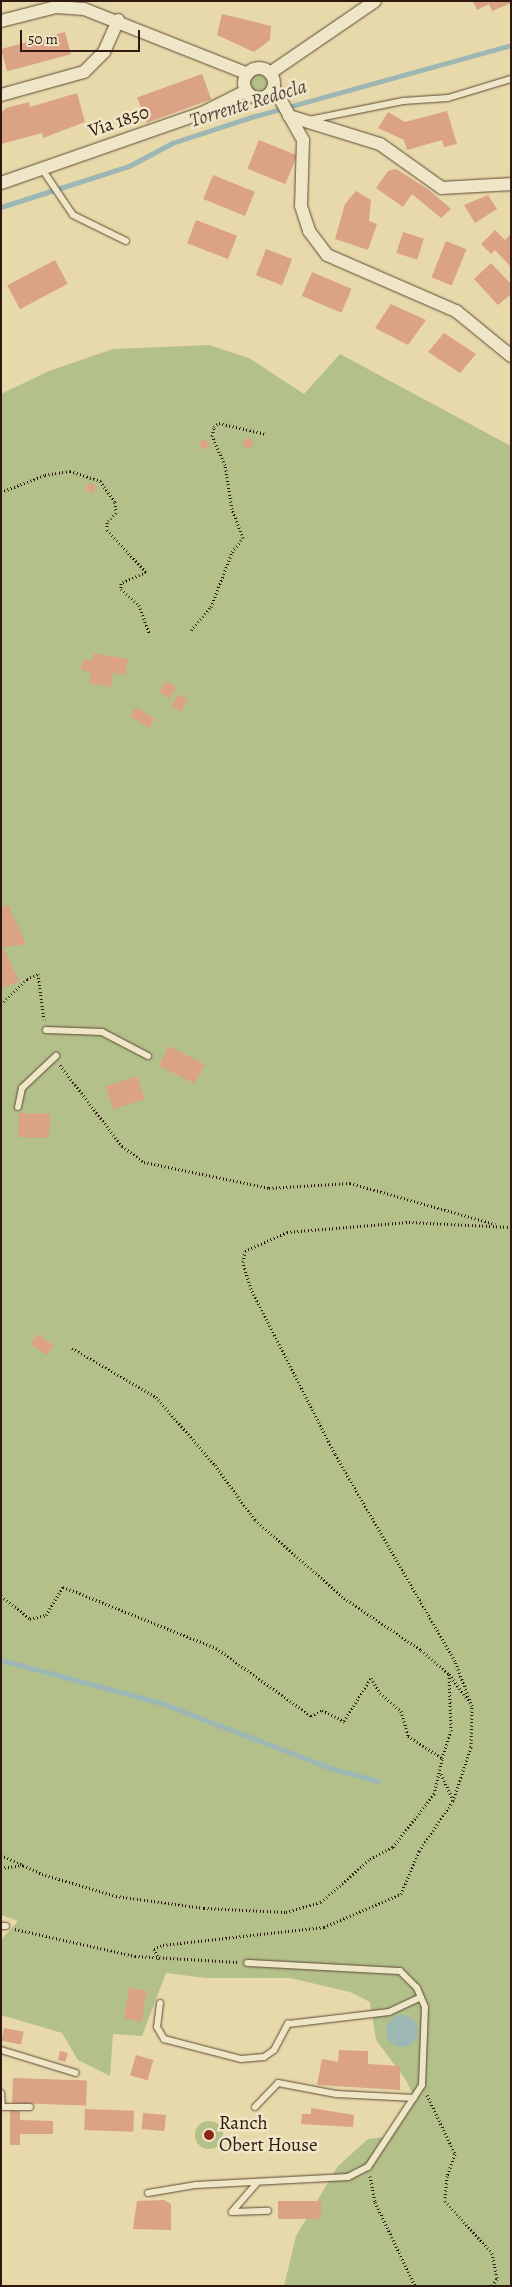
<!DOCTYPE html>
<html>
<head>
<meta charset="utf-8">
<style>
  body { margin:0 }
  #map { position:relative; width:512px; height:2287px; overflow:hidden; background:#e7d9a9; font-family:Alegreya,serif }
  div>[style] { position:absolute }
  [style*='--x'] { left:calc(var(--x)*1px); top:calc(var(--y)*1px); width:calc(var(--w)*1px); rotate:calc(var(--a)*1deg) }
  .green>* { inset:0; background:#b3c08a }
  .round { border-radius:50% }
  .water>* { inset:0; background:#9cb7b4 }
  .stream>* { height:5px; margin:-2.5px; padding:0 2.5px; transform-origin:2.5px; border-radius:2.5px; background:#9cb7b4 }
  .building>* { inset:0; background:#dba285; transform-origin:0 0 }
  .path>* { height:3px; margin-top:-1.5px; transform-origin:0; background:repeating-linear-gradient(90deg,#2f1810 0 1px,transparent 0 3.5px) }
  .roads { filter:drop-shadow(0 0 1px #5d4836) drop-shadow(0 0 1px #5d4836) }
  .lane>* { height:6px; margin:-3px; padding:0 3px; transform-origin:3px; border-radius:3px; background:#efe6c7 }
  .street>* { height:12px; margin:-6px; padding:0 6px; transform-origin:6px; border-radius:6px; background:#efe6c7 }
  .street>.ring { margin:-6px; padding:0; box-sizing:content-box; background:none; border:12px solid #efe6c7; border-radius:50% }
  .dots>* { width:14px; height:14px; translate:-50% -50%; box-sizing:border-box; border:2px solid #efe6c7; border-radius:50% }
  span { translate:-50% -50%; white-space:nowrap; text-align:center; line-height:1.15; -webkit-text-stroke:5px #efe6c7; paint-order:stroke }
  .street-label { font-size:19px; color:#2f1810 }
  .poi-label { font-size:19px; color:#2f1810 }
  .left { translate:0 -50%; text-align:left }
  .water-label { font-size:20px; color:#504841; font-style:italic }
  .frame { position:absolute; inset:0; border:2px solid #2f1810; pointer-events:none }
  .scale { position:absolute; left:20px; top:30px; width:120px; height:22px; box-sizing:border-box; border:2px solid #2f1810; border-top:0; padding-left:6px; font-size:15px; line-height:18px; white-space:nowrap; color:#2f1810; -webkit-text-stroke:4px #efe6c7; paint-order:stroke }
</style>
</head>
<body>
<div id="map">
  <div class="green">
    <div class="round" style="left:250px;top:74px;width:18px;height:18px"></div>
    <div style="clip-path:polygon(209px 345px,249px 358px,304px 394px,340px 354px,511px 446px,511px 2286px,284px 2286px,296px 2236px,338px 2166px,368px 2139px,386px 2137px,415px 2099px,406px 2080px,376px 2040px,370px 2002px,350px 1992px,290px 1978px,206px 1978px,166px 1973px,142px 2036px,113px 2034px,110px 2076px,78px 2060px,62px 2033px,1px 2015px,1px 1940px,18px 1921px,1px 1915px,1px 394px,49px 371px,113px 349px)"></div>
    <div class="round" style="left:195px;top:2121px;width:28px;height:28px"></div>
  </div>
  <div class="water">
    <div class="round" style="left:386px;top:2015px;width:32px;height:32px"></div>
  </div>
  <div class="stream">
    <div style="--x:1;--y:207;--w:134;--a:-17.8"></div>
    <div style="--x:129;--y:166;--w:49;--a:-28.1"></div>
    <div style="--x:172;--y:143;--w:80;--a:-18.2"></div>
    <div style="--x:248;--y:118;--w:273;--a:-15.5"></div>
    <div style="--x:1;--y:1660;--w:166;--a:15"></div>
    <div style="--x:161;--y:1703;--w:184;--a:21"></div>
    <div style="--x:333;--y:1769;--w:47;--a:14.9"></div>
  </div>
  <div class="building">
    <div style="clip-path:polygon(473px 1px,511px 1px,511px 3px,492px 11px,489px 4px,477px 10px)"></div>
    <div style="clip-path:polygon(222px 14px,271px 26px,270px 40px,254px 52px,217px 35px)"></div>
    <div style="left:65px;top:32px;width:23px;height:66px;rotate:75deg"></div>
    <div style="left:202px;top:74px;width:27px;height:69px;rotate:70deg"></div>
    <div style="clip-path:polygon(77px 93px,85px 122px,43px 138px,42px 133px,1px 144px,1px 113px,6px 108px,29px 102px,30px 107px)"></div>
    <div style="clip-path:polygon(447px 111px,457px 144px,444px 147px,442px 140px,407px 150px,404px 140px,378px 128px,388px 112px,405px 122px)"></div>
    <div style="left:259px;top:140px;width:41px;height:31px;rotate:22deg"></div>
    <div style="clip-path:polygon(396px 169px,429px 190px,451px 209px,441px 218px,412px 194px,403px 207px,376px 188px,388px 171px)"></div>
    <div style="left:213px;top:175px;width:45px;height:26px;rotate:22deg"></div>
    <div style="clip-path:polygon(356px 191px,371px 200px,369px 221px,377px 224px,368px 250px,335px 239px,345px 204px)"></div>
    <div style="clip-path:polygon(488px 195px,497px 209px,475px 223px,464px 205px)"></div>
    <div style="left:196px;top:220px;width:44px;height:25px;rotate:21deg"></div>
    <div style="clip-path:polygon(495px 230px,505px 240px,511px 234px,511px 267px,495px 250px,491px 254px,481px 244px)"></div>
    <div style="left:403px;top:232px;width:22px;height:22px;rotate:18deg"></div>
    <div style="left:446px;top:241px;width:22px;height:39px;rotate:22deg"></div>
    <div style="left:266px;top:249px;width:28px;height:28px;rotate:21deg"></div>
    <div style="left:55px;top:260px;width:27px;height:54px;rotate:62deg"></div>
    <div style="clip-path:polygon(491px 263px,511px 284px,511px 294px,498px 305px,474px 279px)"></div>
    <div style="left:312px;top:272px;width:43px;height:26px;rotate:23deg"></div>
    <div style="clip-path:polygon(391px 304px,426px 320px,408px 345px,375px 328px)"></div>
    <div style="clip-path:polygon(444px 333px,476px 354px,460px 373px,428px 352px)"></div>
    <div style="left:249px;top:437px;width:9px;height:9px;rotate:54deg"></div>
    <div style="clip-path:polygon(205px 439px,210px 446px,203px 450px,198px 443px)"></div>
    <div style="left:89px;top:482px;width:9px;height:8px;rotate:32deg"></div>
    <div style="clip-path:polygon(94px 653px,128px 659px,125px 675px,113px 673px,111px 687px,89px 683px,91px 672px,81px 670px,83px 660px,92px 661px)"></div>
    <div style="left:166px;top:681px;width:12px;height:13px;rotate:31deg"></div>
    <div style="left:179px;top:694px;width:11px;height:14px;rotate:34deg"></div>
    <div style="left:136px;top:707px;width:22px;height:11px;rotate:32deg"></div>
    <div style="clip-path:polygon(8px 905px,26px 944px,3px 947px,19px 981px,1px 989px,1px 908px)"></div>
    <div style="left:169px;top:1046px;width:40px;height:22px;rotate:27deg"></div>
    <div style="left:137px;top:1076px;width:24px;height:33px;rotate:71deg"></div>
    <div style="left:19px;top:1113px;width:31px;height:24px;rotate:2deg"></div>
    <div style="left:37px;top:1334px;width:20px;height:12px;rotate:33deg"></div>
    <div style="left:129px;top:1988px;width:18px;height:31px;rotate:9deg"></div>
    <div style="left:4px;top:2028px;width:20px;height:13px;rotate:11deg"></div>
    <div style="clip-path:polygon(339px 2050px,368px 2051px,368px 2064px,400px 2066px,400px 2090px,317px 2085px,322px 2059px,338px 2062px)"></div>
    <div style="left:60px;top:2051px;width:8px;height:9px;rotate:14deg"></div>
    <div style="left:136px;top:2055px;width:18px;height:21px;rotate:16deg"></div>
    <div style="left:13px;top:2078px;width:74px;height:25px;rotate:2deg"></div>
    <div style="clip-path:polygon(311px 2108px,354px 2115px,353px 2127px,301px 2124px,302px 2114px,311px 2114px)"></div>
    <div style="left:85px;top:2109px;width:49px;height:21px;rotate:2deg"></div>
    <div style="clip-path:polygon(10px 2111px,20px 2111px,20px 2120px,53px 2121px,53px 2134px,20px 2134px,20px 2145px,10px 2145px)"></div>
    <div style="left:143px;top:2113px;width:23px;height:16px;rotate:5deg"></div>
    <div style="clip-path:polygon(164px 2200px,171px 2204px,171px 2230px,133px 2229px,137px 2201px)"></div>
    <div style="left:278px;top:2201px;width:43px;height:18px"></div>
  </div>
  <div class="path">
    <div style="--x:1;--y:492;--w:47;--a:-21.1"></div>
    <div style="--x:45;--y:475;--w:25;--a:-9"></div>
    <div style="--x:70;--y:471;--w:32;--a:18"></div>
    <div style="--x:100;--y:481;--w:26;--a:54"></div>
    <div style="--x:115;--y:502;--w:11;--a:85"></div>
    <div style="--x:116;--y:513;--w:13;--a:135"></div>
    <div style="--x:107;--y:522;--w:8;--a:90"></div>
    <div style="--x:107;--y:530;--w:57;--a:47.1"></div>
    <div style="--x:146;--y:572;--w:27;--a:156"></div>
    <div style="--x:121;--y:583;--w:6;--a:90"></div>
    <div style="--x:121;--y:589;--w:24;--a:42"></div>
    <div style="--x:139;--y:605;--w:30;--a:70"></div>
    <div style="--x:191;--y:630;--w:30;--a:-49"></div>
    <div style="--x:211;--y:607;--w:59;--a:-69.1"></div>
    <div style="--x:232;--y:552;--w:18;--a:-52"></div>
    <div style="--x:243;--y:538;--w:31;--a:-111"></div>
    <div style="--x:232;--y:509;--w:45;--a:-99"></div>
    <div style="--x:225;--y:465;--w:32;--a:-114"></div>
    <div style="--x:212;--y:436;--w:9;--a:-77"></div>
    <div style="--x:214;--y:427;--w:6;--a:-39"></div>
    <div style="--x:219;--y:423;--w:48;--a:13.2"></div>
    <div style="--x:1;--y:1004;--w:36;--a:-44"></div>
    <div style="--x:27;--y:979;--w:12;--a:-24"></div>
    <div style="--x:38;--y:974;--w:46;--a:82.6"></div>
    <div style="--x:60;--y:1065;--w:102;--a:52.6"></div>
    <div style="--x:122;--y:1146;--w:27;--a:36"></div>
    <div style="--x:144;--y:1162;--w:128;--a:11.7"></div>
    <div style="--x:269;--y:1188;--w:81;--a:-3.5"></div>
    <div style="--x:350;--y:1183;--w:151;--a:15.8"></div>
    <div style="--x:72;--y:1348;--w:97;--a:30.3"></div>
    <div style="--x:156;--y:1397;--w:90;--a:49.1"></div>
    <div style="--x:215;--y:1465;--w:68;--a:54"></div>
    <div style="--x:255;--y:1520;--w:118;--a:41.2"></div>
    <div style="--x:344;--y:1598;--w:93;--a:34"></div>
    <div style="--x:421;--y:1650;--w:37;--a:41"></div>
    <div style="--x:449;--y:1674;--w:36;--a:54"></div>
    <div style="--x:1;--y:1596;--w:37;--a:38"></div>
    <div style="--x:30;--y:1619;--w:16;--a:-14"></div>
    <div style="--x:46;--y:1615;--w:33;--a:-59"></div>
    <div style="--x:63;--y:1587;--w:25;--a:21"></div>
    <div style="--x:86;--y:1596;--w:140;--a:21.8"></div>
    <div style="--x:216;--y:1648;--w:117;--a:35.6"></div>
    <div style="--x:311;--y:1716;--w:13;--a:-29"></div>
    <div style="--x:322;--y:1710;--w:25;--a:27"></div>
    <div style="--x:344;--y:1721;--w:51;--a:-57.9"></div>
    <div style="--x:371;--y:1678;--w:17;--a:59"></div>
    <div style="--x:380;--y:1693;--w:28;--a:41"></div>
    <div style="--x:401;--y:1711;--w:26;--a:74"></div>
    <div style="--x:408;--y:1736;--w:40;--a:32.9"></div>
    <div style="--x:442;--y:1758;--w:28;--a:-72"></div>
    <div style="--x:451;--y:1731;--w:57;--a:-92"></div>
    <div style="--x:441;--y:1774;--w:29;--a:65"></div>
    <div style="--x:1;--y:1855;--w:45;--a:24.9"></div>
    <div style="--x:42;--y:1874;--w:77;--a:16.6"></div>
    <div style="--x:116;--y:1896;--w:89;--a:7.8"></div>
    <div style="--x:204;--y:1908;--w:82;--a:2.8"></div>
    <div style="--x:286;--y:1912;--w:36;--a:-16"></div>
    <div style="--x:321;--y:1902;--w:65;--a:-41.3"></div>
    <div style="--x:370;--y:1859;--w:26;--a:-28"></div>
    <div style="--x:393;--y:1847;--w:67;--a:-52.3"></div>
    <div style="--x:434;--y:1794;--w:37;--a:-77"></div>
    <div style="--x:1;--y:1868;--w:24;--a:-7"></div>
    <div style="--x:15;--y:1929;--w:123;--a:12.7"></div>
    <div style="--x:135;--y:1956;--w:103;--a:3.3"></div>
    <div style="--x:159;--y:1959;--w:11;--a:-117"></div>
    <div style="--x:154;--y:1949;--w:10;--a:-24"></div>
    <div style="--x:163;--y:1945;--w:162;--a:-6.4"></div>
    <div style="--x:324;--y:1927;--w:84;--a:-23.2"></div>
    <div style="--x:401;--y:1894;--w:47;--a:-67.3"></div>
    <div style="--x:419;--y:1851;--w:60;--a:-55.8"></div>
    <div style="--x:453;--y:1801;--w:57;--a:-71.6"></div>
    <div style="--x:471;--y:1747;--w:41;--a:-88.6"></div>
    <div style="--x:472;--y:1706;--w:48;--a:-110.7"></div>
    <div style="--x:455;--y:1661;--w:239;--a:-120.1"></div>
    <div style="--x:335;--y:1454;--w:185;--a:-117"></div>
    <div style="--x:251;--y:1289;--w:28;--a:-107"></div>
    <div style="--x:243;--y:1262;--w:11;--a:-80"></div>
    <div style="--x:245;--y:1251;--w:46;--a:-24.3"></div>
    <div style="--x:287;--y:1232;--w:122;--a:-4.7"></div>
    <div style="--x:409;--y:1222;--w:102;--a:2.8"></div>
    <div style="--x:427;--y:2095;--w:65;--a:64.6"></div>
    <div style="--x:455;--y:2154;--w:23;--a:110"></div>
    <div style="--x:447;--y:2176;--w:25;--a:95"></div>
    <div style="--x:445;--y:2201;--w:70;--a:47.9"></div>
    <div style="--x:492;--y:2253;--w:26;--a:79"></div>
    <div style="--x:497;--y:2279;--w:9;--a:126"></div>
    <div style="--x:370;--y:2176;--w:26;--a:79"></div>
    <div style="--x:375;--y:2202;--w:93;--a:64.5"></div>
  </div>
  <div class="roads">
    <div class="lane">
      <div style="--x:309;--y:120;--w:96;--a:-11.4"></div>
      <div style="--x:403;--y:101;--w:45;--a:-3.8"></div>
      <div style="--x:448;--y:98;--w:66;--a:-16.8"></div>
      <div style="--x:42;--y:169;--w:55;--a:56"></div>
      <div style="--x:73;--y:215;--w:59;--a:26.1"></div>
      <div style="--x:46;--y:1030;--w:56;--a:2"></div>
      <div style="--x:102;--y:1032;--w:52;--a:27.6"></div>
      <div style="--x:18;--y:1107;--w:19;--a:-78"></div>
      <div style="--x:22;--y:1088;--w:47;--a:-43.3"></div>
      <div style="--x:1;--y:1926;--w:5;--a:0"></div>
      <div style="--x:160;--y:2003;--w:24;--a:97"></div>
      <div style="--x:157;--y:2027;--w:14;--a:60"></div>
      <div style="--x:164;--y:2039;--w:80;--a:14.6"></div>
      <div style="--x:241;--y:2059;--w:23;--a:-5"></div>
      <div style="--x:264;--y:2057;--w:12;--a:-35"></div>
      <div style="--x:274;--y:2050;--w:30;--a:-62"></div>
      <div style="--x:288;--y:2024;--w:102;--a:-6.8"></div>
      <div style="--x:389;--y:2012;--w:35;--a:-25"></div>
      <div style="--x:1;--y:2050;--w:78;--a:17"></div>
      <div style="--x:1;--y:2093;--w:14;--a:86"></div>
      <div style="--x:2;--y:2107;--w:28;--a:0"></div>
      <div style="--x:255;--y:2107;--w:33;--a:-46"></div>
      <div style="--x:278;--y:2083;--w:59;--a:10.7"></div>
      <div style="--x:336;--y:2094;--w:78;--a:2.9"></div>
      <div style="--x:256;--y:2184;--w:37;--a:131"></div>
      <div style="--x:232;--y:2212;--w:36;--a:-2"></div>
      <div style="--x:148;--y:2193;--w:49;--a:-9.5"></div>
      <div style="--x:196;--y:2185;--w:152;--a:-3"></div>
      <div style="--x:348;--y:2177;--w:22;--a:-27"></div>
      <div style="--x:368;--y:2167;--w:98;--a:-56.6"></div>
      <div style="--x:422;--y:2085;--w:78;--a:-87.8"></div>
      <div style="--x:425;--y:2007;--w:21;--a:-113"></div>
      <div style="--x:417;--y:1988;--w:24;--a:-135"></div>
      <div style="--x:400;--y:1971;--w:153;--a:-177"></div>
    </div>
    <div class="street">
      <div style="--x:1;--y:21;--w:57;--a:-14.3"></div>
      <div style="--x:56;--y:7;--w:28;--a:4"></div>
      <div style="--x:84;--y:9;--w:176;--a:21.6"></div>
      <div class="ring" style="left:244px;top:68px;width:18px;height:18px"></div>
      <div style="--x:270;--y:73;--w:127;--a:-34.4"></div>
      <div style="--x:274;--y:88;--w:60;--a:60.9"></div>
      <div style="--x:303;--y:140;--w:66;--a:91.7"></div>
      <div style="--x:301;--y:206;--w:26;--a:72"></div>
      <div style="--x:309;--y:231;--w:30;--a:53"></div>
      <div style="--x:327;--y:255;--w:141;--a:23.5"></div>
      <div style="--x:456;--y:311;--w:71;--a:39.3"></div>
      <div style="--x:1;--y:95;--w:86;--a:-15.5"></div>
      <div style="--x:84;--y:72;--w:28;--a:-45"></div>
      <div style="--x:104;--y:52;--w:35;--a:-66"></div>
      <div style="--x:289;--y:116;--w:95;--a:17.1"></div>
      <div style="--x:380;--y:144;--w:76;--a:35.4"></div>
      <div style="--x:442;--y:188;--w:69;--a:-3.3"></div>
      <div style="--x:1;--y:183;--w:213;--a:-19.2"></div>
      <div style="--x:202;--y:113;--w:49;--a:-26.6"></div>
    </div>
  </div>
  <div class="dots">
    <div style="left:209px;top:2135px;background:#8f2418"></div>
  </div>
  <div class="street-label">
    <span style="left:119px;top:122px;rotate:-19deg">Via 1850</span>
  </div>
  <div class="poi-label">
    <span class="left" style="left:219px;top:2135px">Ranch<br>Obert House</span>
  </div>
  <div class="water-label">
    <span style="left:248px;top:103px;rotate:-17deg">Torrente Redocla</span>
  </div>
  <div class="frame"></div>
  <div class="scale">50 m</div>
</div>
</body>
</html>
